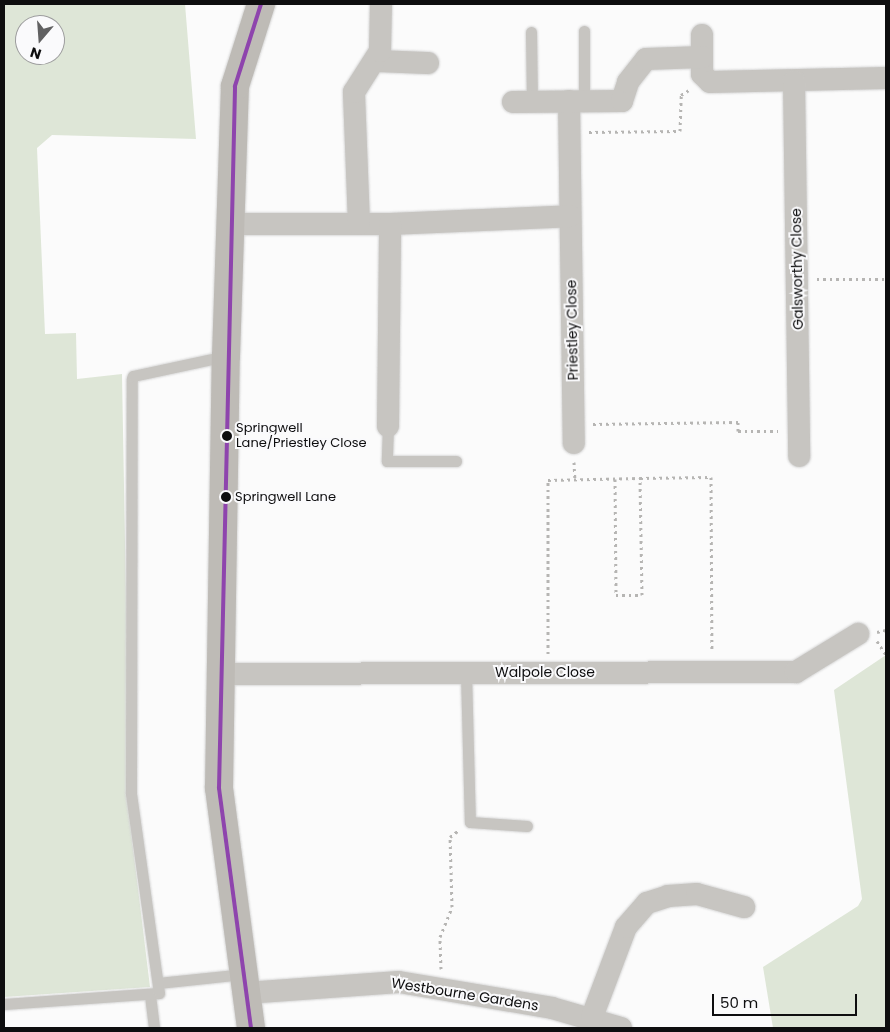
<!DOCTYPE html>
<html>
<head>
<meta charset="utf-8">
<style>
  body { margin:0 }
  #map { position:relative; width:890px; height:1032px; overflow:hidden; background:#fbfbfb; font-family:Poppins,sans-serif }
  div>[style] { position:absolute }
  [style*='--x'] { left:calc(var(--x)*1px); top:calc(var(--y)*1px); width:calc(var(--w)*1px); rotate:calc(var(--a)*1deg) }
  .green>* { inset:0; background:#dee6d7 }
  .path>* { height:3px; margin-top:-1.5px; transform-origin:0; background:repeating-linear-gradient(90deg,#b6b5b3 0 2.5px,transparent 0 6.5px) }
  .roads { filter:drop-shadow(0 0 1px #d5d5d5) drop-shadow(0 0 1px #d5d5d5) }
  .lane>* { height:11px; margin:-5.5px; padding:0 5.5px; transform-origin:5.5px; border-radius:5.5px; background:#c7c5c1 }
  .street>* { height:22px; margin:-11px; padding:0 11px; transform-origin:11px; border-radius:11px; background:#c7c5c1 }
  .secondary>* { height:28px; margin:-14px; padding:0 14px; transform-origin:14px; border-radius:14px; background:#bebbb6 }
  .bus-1>* { height:4px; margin:-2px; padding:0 2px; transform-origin:2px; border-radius:2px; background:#8e44ad }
  .dots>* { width:14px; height:14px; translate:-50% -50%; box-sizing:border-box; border:2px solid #fafafc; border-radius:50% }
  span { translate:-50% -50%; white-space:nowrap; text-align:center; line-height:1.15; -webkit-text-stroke:4px #fafafc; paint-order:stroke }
  .bus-label { font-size:13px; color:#0e0e0f }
  .left { translate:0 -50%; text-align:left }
  .street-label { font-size:14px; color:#0e0e0f }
  .frame { position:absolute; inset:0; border:5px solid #0e0e0f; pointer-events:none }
  .north { position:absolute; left:15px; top:15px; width:50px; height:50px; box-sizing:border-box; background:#fafafc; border:1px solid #9c9c9d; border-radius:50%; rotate:198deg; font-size:14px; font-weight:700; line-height:20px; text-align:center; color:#0e0e0f }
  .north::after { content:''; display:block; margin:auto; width:18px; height:22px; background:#616162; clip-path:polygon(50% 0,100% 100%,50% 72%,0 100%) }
  .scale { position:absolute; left:712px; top:994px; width:145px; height:22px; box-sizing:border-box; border:2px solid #0e0e0f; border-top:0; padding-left:6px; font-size:15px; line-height:18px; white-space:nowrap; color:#0e0e0f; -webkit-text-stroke:4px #fafafc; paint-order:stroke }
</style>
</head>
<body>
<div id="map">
  <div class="green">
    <div style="clip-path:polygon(evenodd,4px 4px,185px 4px,196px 139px,52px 135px,37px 148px,45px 334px,76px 333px,77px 379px,122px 374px,130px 823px,150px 987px,4px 997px,4px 4px,25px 25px,55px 25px,55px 55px,25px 55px,25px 25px)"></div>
    <div style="clip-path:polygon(886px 655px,886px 1028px,773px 1028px,763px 967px,858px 906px,862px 899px,834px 690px)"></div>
  </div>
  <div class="path">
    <div style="--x:589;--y:132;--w:91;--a:-0.6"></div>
    <div style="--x:680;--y:131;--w:36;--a:-88"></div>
    <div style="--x:681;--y:95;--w:9;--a:-32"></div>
    <div style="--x:817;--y:279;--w:69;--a:0"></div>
    <div style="--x:593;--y:424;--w:145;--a:-0.8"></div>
    <div style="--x:738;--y:422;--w:9;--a:90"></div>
    <div style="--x:738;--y:431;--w:40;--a:0"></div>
    <div style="--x:574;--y:462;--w:17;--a:87"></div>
    <div style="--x:615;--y:479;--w:116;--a:89.5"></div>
    <div style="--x:616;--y:595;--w:26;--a:0"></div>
    <div style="--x:642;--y:595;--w:117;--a:-91"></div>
    <div style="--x:877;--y:632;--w:9;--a:-13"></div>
    <div style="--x:877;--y:641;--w:17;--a:57"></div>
    <div style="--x:548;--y:654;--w:174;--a:-90"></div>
    <div style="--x:548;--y:480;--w:92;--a:-1.2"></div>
    <div style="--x:640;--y:478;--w:71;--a:-0.8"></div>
    <div style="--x:711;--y:477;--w:175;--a:89.7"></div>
    <div style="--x:441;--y:969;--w:32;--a:-92"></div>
    <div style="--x:440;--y:937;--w:32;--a:-68"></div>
    <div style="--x:452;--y:907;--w:70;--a:-91.6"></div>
    <div style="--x:450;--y:837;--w:11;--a:-38"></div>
  </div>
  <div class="roads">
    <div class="lane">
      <div style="--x:531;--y:32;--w:70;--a:89.2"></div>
      <div style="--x:584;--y:102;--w:71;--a:-90"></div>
      <div style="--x:388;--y:426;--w:35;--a:92"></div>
      <div style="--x:387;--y:461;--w:69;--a:0"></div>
      <div style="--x:466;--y:673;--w:149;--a:88.5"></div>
      <div style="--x:470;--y:822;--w:57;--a:4"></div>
      <div style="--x:158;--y:983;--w:85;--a:-6"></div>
      <div style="--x:150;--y:995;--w:33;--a:83"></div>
      <div style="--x:4;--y:1004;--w:155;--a:-4.1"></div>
      <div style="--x:159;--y:993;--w:202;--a:-98"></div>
      <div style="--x:131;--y:793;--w:414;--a:-89.9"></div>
      <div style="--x:132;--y:379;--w:3;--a:-72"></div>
      <div style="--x:133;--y:376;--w:95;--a:-12.1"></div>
    </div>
    <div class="street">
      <div style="--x:702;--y:35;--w:39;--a:90"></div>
      <div style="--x:702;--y:74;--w:11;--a:45"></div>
      <div style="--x:710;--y:82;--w:176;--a:-1.3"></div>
      <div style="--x:376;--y:61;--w:52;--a:2.2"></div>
      <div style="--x:794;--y:81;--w:375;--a:89.2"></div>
      <div style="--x:569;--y:101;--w:342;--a:89.2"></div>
      <div style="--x:513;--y:102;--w:109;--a:-0.5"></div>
      <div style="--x:622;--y:101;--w:20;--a:-72"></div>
      <div style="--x:628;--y:82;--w:29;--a:-52"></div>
      <div style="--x:646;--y:59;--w:56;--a:-2"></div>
      <div style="--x:229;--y:224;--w:161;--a:0"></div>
      <div style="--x:390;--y:224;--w:180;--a:-2.5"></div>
      <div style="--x:359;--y:224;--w:132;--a:-92.2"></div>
      <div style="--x:354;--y:92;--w:49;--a:-57.6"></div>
      <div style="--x:380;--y:51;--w:47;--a:-88.8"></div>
      <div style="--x:388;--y:426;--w:202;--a:-89.4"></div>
      <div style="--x:220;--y:674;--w:576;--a:-0.2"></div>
      <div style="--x:796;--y:672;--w:73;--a:-31.5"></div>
      <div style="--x:246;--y:993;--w:153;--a:-4.1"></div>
      <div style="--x:399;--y:982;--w:155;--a:9.6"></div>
      <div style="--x:552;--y:1008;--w:72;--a:16.2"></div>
      <div style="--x:592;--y:1017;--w:96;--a:-69.3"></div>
      <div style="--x:626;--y:927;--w:32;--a:-49"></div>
      <div style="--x:647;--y:903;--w:22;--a:-18"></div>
      <div style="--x:668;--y:896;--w:29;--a:-4"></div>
      <div style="--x:697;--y:894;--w:49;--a:15.5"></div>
    </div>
    <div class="secondary">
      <div style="--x:251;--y:1028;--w:242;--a:-97.6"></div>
      <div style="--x:219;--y:788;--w:432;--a:-89.1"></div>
      <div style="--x:226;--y:356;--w:270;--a:-88.1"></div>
      <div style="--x:235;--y:86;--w:86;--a:-72.4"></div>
    </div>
  </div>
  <div class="bus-1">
    <div style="--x:251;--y:1028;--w:242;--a:-97.6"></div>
    <div style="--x:219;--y:788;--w:702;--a:-88.69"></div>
    <div style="--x:235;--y:86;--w:86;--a:-72.4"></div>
  </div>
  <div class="dots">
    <div style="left:227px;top:436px;background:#0e0e0f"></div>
    <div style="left:226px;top:497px;background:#0e0e0f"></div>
  </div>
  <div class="bus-label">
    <span class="left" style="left:236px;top:436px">Springwell<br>Lane/Priestley Close</span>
    <span class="left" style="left:235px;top:497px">Springwell Lane</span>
  </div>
  <div class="street-label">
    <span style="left:797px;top:269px;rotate:-91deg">Galsworthy Close</span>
    <span style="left:572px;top:330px;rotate:-91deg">Priestley Close</span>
    <span style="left:545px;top:672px">Walpole Close</span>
    <span style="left:465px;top:994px;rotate:9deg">Westbourne Gardens</span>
  </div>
  <div class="frame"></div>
  <div class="north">N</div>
  <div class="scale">50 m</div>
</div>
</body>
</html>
